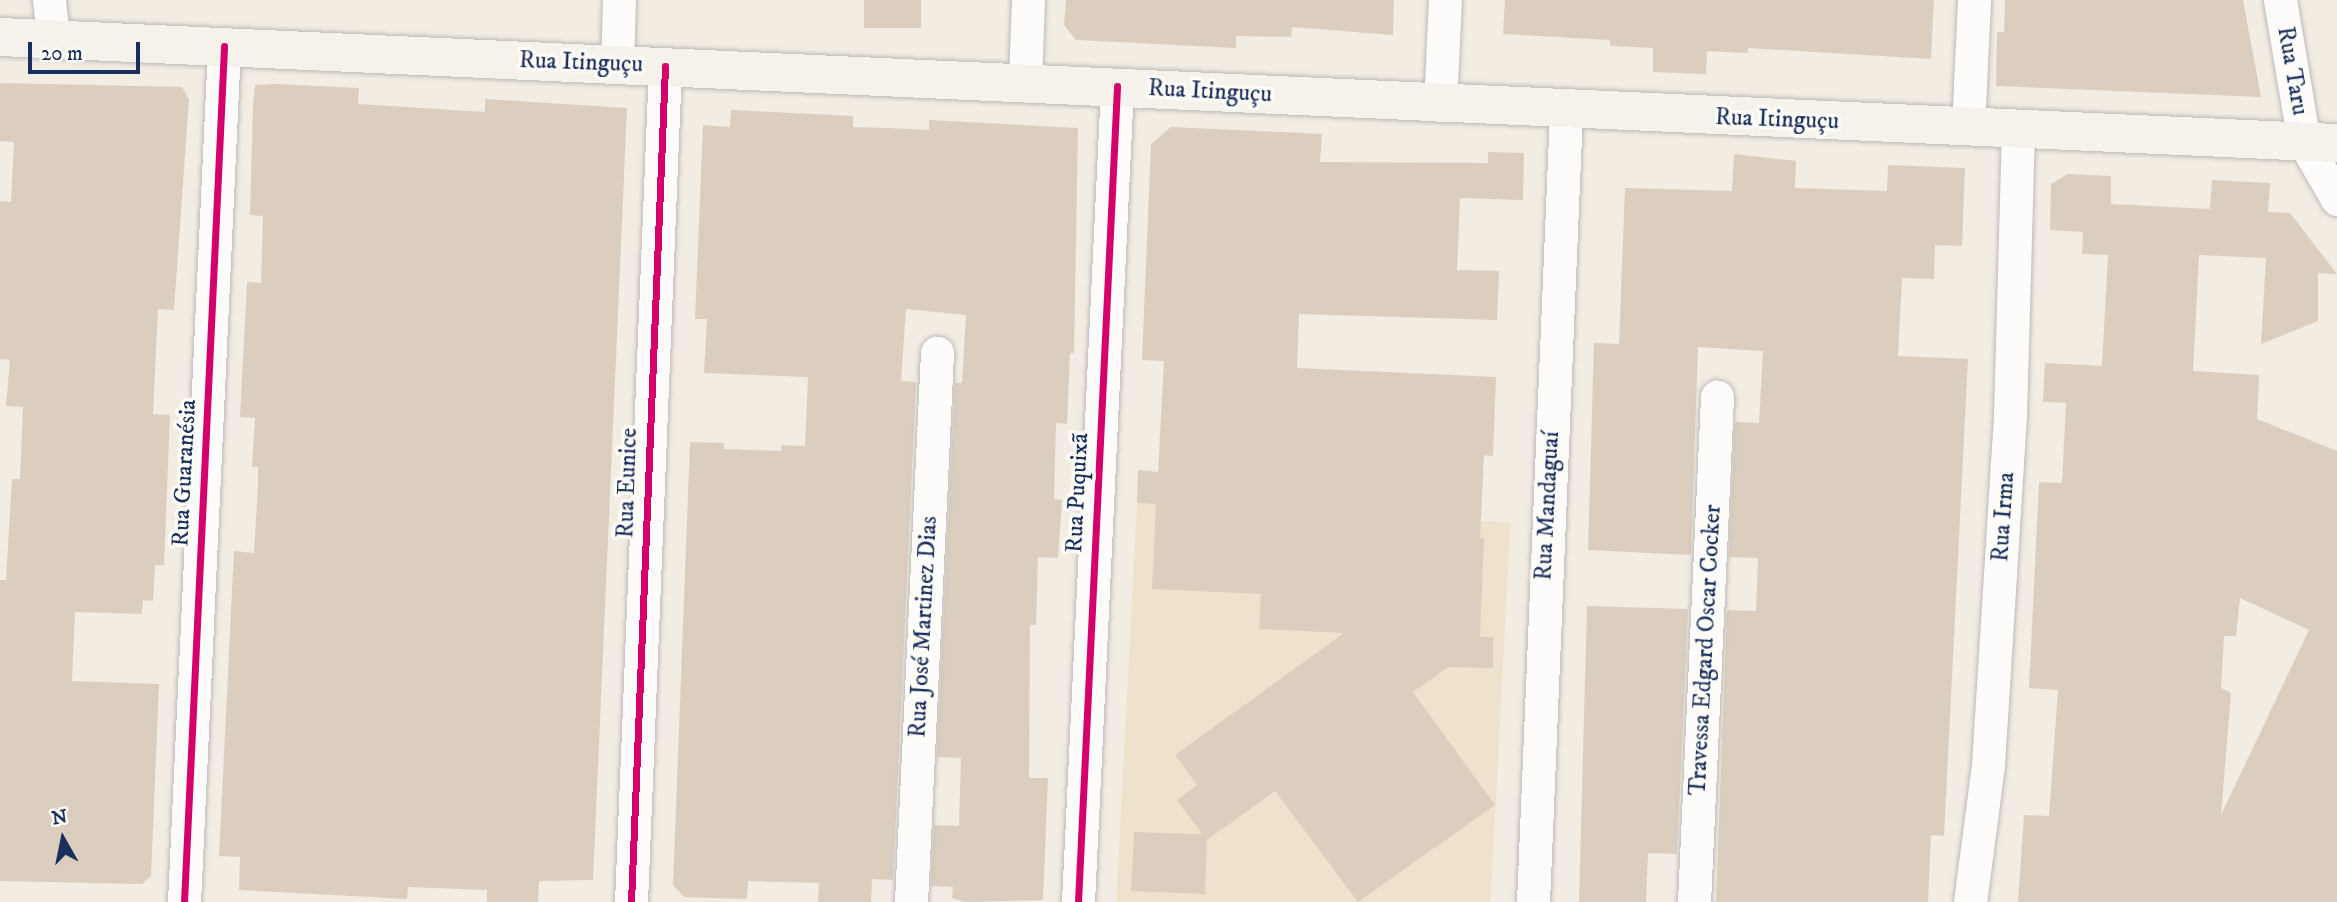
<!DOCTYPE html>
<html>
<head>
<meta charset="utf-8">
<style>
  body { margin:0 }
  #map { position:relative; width:2337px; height:902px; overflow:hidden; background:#f2ece2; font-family:"IM FELL DW Pica",serif }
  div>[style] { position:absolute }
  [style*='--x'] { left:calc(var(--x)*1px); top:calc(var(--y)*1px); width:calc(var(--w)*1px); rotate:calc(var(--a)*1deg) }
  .built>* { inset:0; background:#eee2cc; transform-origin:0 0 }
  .building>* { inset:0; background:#dbcebe; transform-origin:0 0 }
  .roads { filter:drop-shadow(0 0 2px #bcbab9) drop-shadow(0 0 2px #bcbab9) }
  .street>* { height:33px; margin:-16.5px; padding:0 16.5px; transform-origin:16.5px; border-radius:16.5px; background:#fdfcfb }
  .secondary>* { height:38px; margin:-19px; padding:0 19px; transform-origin:19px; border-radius:19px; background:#f5f2ec }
  .cycleway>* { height:7px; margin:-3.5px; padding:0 3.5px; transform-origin:3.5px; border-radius:3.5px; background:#d6006c }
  span { translate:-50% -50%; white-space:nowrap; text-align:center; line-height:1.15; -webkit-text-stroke:7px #fdfcf7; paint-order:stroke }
  .street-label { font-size:24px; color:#1b2f5e }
  .north { position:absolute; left:28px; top:804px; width:70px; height:70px; -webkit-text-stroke:5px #fdfcf7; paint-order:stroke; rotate:351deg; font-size:19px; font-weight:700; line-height:28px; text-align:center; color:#1b2f5e }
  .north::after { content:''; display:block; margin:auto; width:24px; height:32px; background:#1b2f5e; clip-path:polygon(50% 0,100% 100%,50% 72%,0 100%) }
  .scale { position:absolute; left:28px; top:42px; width:112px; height:32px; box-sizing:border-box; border:4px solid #1b2f5e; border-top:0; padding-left:9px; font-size:21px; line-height:24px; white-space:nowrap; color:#1b2f5e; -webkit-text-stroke:5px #fdfcf7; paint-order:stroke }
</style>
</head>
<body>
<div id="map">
  <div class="built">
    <div style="left:1137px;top:503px;width:374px;height:399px;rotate:3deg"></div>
  </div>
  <div class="building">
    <div style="left:864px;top:0;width:57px;height:28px"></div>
    <div style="clip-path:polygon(1066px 0,1394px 0,1393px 35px,1292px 27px,1291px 37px,1236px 36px,1236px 48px,1076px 40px,1064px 25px)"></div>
    <div style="clip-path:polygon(1505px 0,1934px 0,1931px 59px,1748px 48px,1748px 53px,1707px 51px,1706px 74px,1653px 72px,1653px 48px,1610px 46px,1610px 40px,1503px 34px)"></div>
    <div style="clip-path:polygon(2005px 0,2243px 0,2261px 97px,1996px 86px,1997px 32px,2004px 32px)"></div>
    <div style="clip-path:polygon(0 83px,182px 87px,189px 99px,174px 310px,158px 309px,153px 414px,170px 415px,164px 565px,155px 565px,153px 601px,143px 600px,142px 614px,75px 612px,72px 681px,159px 684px,151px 876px,142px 884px,0 881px,0 580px,6px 580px,12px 479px,20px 479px,23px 407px,6px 406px,10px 360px,0 359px,0 201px,11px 202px,14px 142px,0 141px)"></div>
    <div style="clip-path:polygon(276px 84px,359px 88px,358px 104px,485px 112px,485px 99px,627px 108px,593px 880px,539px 881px,538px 902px,487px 902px,487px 890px,408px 887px,407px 899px,239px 890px,240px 857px,219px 856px,234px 551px,254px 553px,258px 485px,258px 467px,252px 467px,255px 418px,240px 417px,247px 282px,261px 283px,263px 216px,250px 215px,253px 106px,255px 85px)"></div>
    <div style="clip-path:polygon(731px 110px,853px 116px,853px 127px,889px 128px,929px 130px,929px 120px,1078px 128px,1074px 353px,1070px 353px,1067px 424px,1056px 423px,1054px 499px,1062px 500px,1058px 558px,1038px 557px,1036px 625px,1030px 625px,1029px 778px,1048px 778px,1043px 900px,965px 902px,952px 898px,953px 887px,931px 886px,934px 825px,959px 826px,961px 758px,937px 757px,955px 383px,962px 383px,966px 315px,906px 309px,901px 381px,916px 382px,893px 880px,872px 879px,871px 902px,818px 902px,819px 883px,748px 881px,747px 899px,684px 897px,673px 885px,690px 442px,724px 443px,724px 449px,781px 451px,781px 445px,805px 446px,808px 377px,704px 373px,707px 319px,695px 319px,703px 125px,730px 127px)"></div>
    <div style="clip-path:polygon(1171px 127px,1322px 134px,1320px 162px,1488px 163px,1488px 152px,1524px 153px,1523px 200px,1460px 198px,1457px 270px,1499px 271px,1497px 320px,1299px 314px,1297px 368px,1496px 377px,1493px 456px,1484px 455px,1480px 538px,1484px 538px,1480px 637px,1493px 637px,1493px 668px,1448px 667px,1413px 692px,1495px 805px,1358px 902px,1275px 791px,1207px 840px,1205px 894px,1131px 891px,1134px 832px,1202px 834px,1177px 800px,1197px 785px,1175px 755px,1344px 633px,1259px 629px,1261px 594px,1152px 589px,1156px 504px,1137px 503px,1138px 470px,1158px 472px,1164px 361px,1142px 360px,1151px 144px)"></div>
    <div style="clip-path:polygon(1734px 154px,1796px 161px,1795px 188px,1887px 191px,1888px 165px,1965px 168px,1962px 246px,1935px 245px,1934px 279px,1902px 278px,1898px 356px,1968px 359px,1944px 836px,1931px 835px,1928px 902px,1716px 902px,1727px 610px,1756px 611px,1758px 558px,1729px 557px,1735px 422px,1759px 423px,1763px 351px,1698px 347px,1691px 555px,1588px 550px,1594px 343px,1619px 344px,1625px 188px,1732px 191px)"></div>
    <div style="clip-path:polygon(evenodd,2068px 174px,2111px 176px,2111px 204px,2210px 209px,2212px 180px,2270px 183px,2268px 212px,2290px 213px,2337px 274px,2318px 273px,2318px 321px,2261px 344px,2266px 258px,2199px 255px,2193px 371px,2259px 375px,2257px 419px,2337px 451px,2337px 902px,2018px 902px,2024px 815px,2049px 816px,2058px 690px,2029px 688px,2039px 482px,2062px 483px,2066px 403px,2043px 402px,2045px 363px,2102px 366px,2108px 255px,2082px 254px,2083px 232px,2050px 230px,2051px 184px,2068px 174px,2240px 598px,2309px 630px,2221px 815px,2231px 693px,2221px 688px,2224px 636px,2236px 636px,2240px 598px)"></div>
    <div style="clip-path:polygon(1587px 606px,1688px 609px,1677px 854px,1648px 853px,1646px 902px,1579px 902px)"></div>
  </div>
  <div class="roads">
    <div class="street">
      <div style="--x:49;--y:0;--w:39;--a:84"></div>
      <div style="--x:2280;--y:0;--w:144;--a:80.4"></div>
      <div style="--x:2304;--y:142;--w:66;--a:59.9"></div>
      <div style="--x:617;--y:66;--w:66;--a:-88.3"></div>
      <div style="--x:1025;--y:82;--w:82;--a:-87.9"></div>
      <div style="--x:1440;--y:105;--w:105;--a:-87.3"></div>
      <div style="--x:1968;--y:128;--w:128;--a:-87.3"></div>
      <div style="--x:184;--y:902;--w:857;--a:-87.32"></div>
      <div style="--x:631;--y:902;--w:837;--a:-87.67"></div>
      <div style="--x:911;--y:902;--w:550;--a:-87.29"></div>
      <div style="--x:1078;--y:902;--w:817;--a:-87.26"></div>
      <div style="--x:1533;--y:902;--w:792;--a:-87.61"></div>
      <div style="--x:1694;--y:902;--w:506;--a:-87.39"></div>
      <div style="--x:1970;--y:902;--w:138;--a:-82.5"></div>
      <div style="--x:1988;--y:765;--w:351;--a:-86.4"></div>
      <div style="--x:2010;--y:415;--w:285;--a:-88.4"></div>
    </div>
    <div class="secondary">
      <div style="--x:0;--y:37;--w:2339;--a:2.6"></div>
    </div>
  </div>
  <div class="cycleway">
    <div style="--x:184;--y:902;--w:857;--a:-87.32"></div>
    <div style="--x:631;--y:902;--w:837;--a:-87.67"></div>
    <div style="--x:1078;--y:902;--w:817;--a:-87.26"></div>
  </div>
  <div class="street-label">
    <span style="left:581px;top:63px;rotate:2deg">Rua Itinguçu</span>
    <span style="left:2292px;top:71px;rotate:80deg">Rua Taru</span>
    <span style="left:1210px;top:92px;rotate:3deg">Rua Itinguçu</span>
    <span style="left:1777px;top:120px;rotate:2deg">Rua Itinguçu</span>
    <span style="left:185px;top:473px;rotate:-87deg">Rua Guaranésia</span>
    <span style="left:628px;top:483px;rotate:-88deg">Rua Eunice</span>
    <span style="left:1078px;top:493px;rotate:-87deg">Rua Puquixã</span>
    <span style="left:1548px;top:506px;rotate:-87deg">Rua Mandaguaí</span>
    <span style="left:2004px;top:517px;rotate:-86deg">Rua Irma</span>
    <span style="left:924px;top:627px;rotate:-87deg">Rua José Martinez Dias</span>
    <span style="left:1706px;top:650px;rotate:-87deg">Travessa Edgard Oscar Cocker</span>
  </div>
  <div class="north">N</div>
  <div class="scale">20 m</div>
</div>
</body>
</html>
